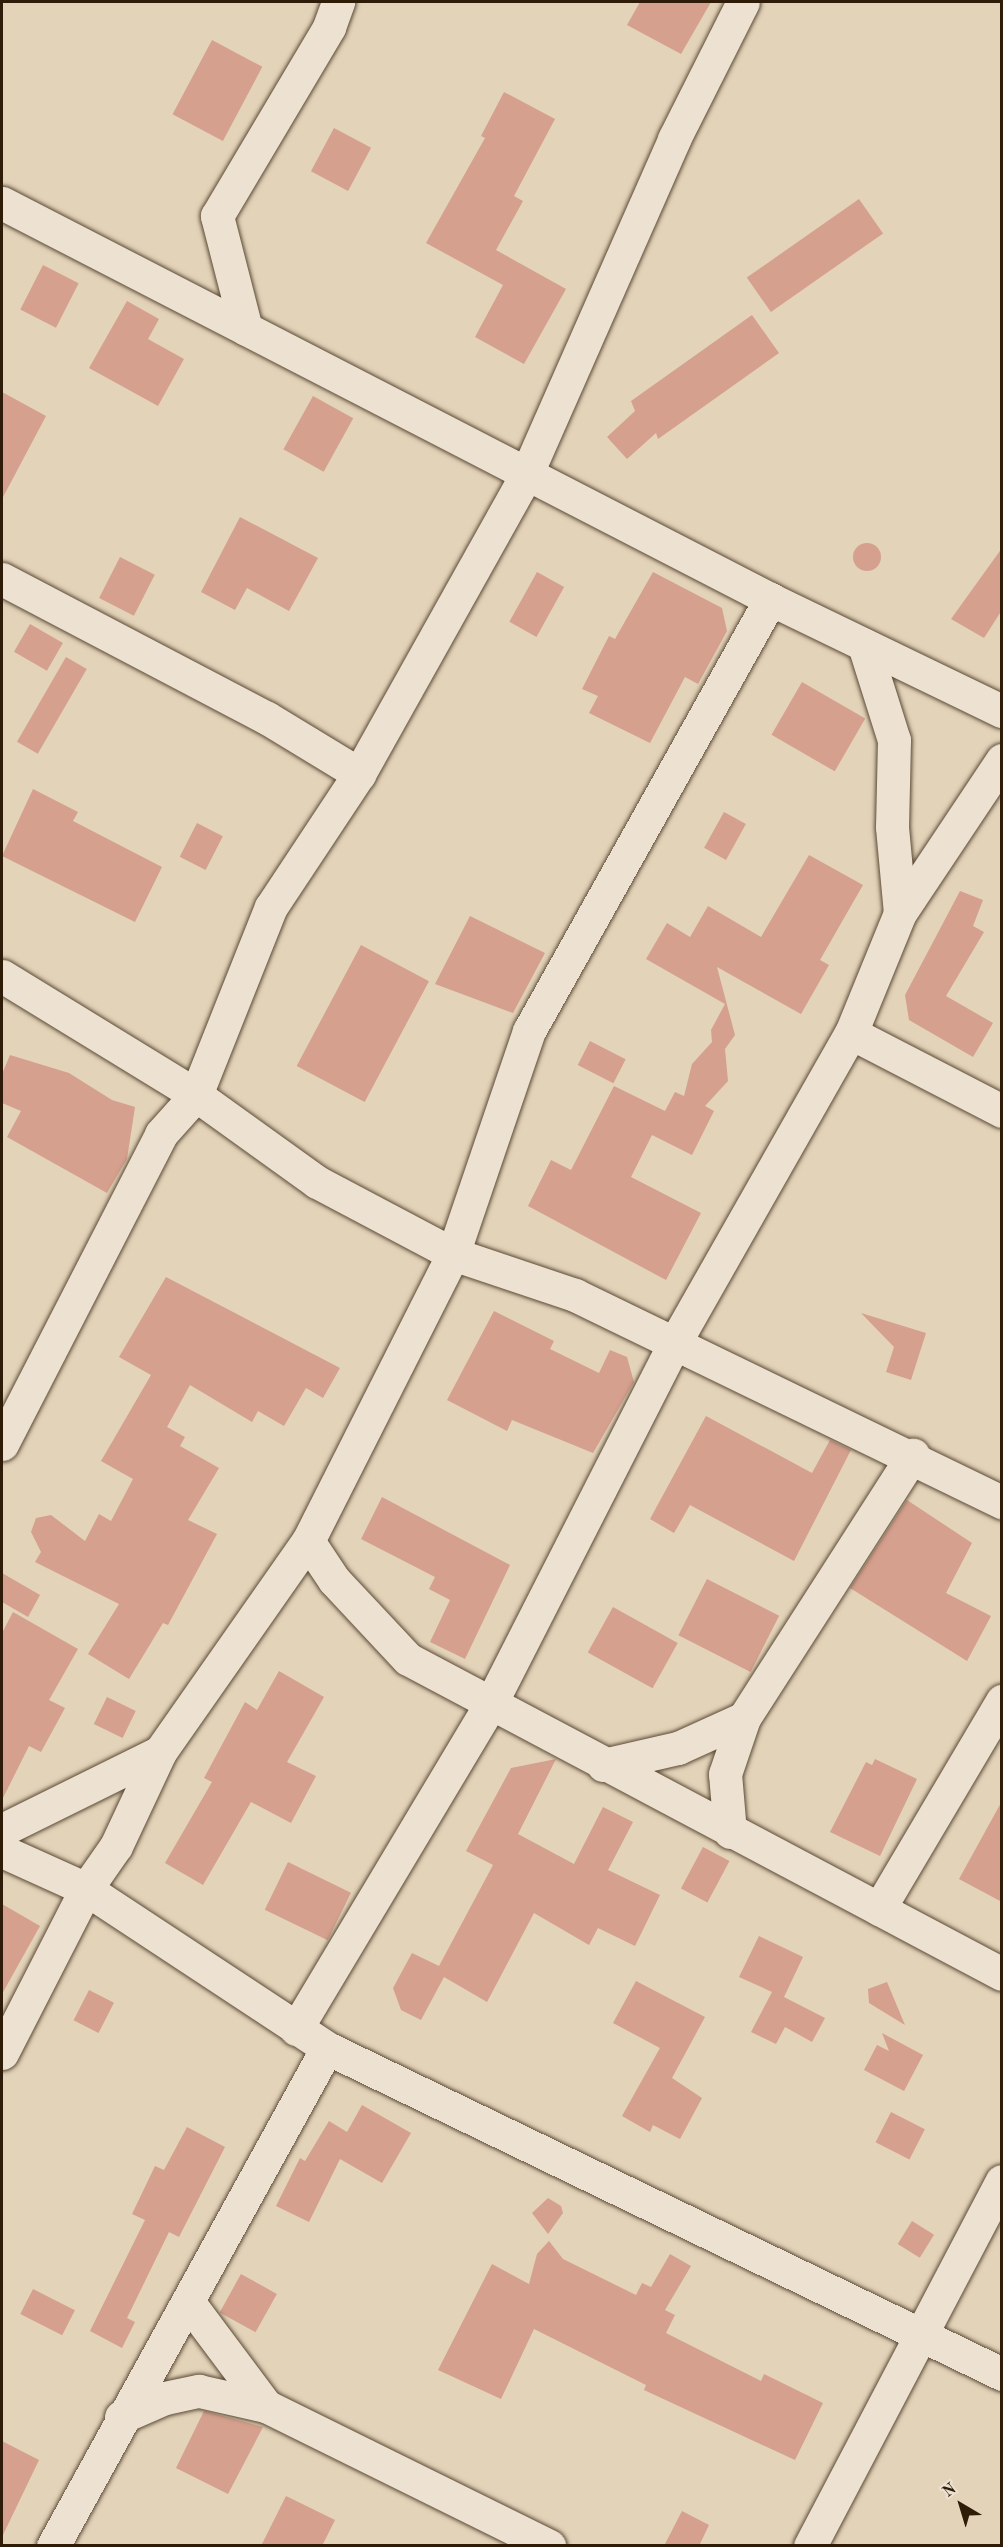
<!DOCTYPE html>
<html>
<head>
<meta charset="utf-8">
<style>
  body { margin:0 }
  #map { position:relative; width:1003px; height:2547px; overflow:hidden; background:#e3d3b9; font-family:"Old Standard TT",serif }
  div>[style] { position:absolute }
  [style*='--x'] { left:calc(var(--x)*1px); top:calc(var(--y)*1px); width:calc(var(--w)*1px); rotate:calc(var(--a)*1deg) }
  .building>* { inset:0; background:#d5a08e; transform-origin:0 0 }
  .round { border-radius:50% }
  .roads { filter:drop-shadow(0 0 2px #5b4a35) drop-shadow(0 0 2px #5b4a35) }
  .minor>* { height:33px; margin:-16.5px; padding:0 16.5px; transform-origin:16.5px; border-radius:16.5px; background:#ede2d2 }
  span { translate:-50% -50%; white-space:nowrap; text-align:center; line-height:1.15; -webkit-text-stroke:5px #ede2d2; paint-order:stroke }
  .frame { position:absolute; inset:0; border:3px solid #2e1c09; pointer-events:none }
  .north { position:absolute; left:931px; top:2475px; width:60px; height:60px; -webkit-text-stroke:4px #ede2d2; paint-order:stroke; rotate:322deg; font-size:16px; font-weight:700; line-height:24px; text-align:center; color:#2e1c09 }
  .north::after { content:''; display:block; margin:auto; width:21px; height:27px; background:#2e1c09; clip-path:polygon(50% 0,100% 100%,50% 72%,0 100%) }
</style>
</head>
<body>
<div id="map">
  <div class="building">
    <div style="clip-path:polygon(640px 2px,711px 2px,681px 54px,627px 25px)"></div>
    <div style="left:212px;top:40px;width:57px;height:84px;rotate:28deg"></div>
    <div style="clip-path:polygon(504px 92px,555px 119px,514px 196px,523px 201px,496px 250px,566px 289px,524px 364px,475px 337px,503px 285px,426px 243px,485px 138px,481px 136px)"></div>
    <div style="left:334px;top:128px;width:42px;height:49px;rotate:28deg"></div>
    <div style="left:859px;top:199px;width:42px;height:137px;rotate:55deg"></div>
    <div style="left:43px;top:265px;width:40px;height:50px;rotate:27deg"></div>
    <div style="clip-path:polygon(127px 301px,159px 319px,148px 339px,184px 359px,158px 406px,89px 368px)"></div>
    <div style="clip-path:polygon(752px 315px,779px 353px,658px 439px,656px 433px,627px 459px,607px 437px,635px 411px,631px 401px)"></div>
    <div style="clip-path:polygon(2px 392px,46px 416px,2px 499px)"></div>
    <div style="left:313px;top:396px;width:46px;height:61px;rotate:29deg"></div>
    <div style="clip-path:polygon(240px 517px,318px 558px,289px 611px,247px 588px,235px 610px,201px 592px)"></div>
    <div class="round" style="left:853px;top:543px;width:28px;height:28px"></div>
    <div style="clip-path:polygon(1002px 548px,1002px 610px,984px 638px,951px 619px)"></div>
    <div style="left:120px;top:557px;width:39px;height:46px;rotate:27deg"></div>
    <div style="left:537px;top:572px;width:31px;height:57px;rotate:29deg"></div>
    <div style="clip-path:polygon(653px 572px,722px 608px,727px 631px,698px 684px,685px 677px,650px 743px,589px 713px,598px 696px,582px 689px,609px 636px,615px 639px)"></div>
    <div style="left:30px;top:624px;width:38px;height:32px;rotate:30deg"></div>
    <div style="left:66px;top:657px;width:24px;height:98px;rotate:30deg"></div>
    <div style="left:802px;top:682px;width:73px;height:61px;rotate:30deg"></div>
    <div style="clip-path:polygon(33px 789px,78px 812px,73px 821px,162px 867px,135px 922px,2px 856px)"></div>
    <div style="left:724px;top:812px;width:25px;height:41px;rotate:29deg"></div>
    <div style="left:197px;top:823px;width:29px;height:38px;rotate:27deg"></div>
    <div style="clip-path:polygon(809px 855px,863px 885px,820px 960px,829px 965px,801px 1014px,717px 967px,735px 1035px,725px 1049px,728px 1081px,705px 1106px,714px 1111px,692px 1155px,652px 1135px,631px 1177px,701px 1213px,666px 1280px,528px 1206px,551px 1160px,571px 1170px,614px 1086px,665px 1111px,675px 1092px,684px 1096px,692px 1064px,712px 1042px,711px 1030px,725px 1004px,646px 959px,667px 923px,690px 937px,708px 906px,761px 937px)"></div>
    <div style="clip-path:polygon(960px 891px,983px 900px,973px 926px,984px 932px,946px 996px,993px 1023px,973px 1057px,909px 1020px,905px 995px)"></div>
    <div style="clip-path:polygon(470px 916px,545px 953px,513px 1013px,435px 984px)"></div>
    <div style="left:361px;top:945px;width:77px;height:137px;rotate:28deg"></div>
    <div style="left:590px;top:1041px;width:40px;height:27px;rotate:27deg"></div>
    <div style="clip-path:polygon(10px 1055px,69px 1073px,112px 1100px,135px 1107px,127px 1159px,107px 1193px,7px 1137px,21px 1111px,2px 1103px,2px 1074px)"></div>
    <div style="clip-path:polygon(166px 1277px,340px 1368px,323px 1398px,306px 1388px,284px 1426px,258px 1411px,252px 1422px,190px 1385px,167px 1427px,185px 1437px,180px 1446px,219px 1468px,188px 1520px,217px 1534px,168px 1625px,163px 1623px,129px 1679px,88px 1654px,119px 1604px,35px 1562px,41px 1552px,31px 1532px,36px 1518px,51px 1515px,85px 1541px,99px 1514px,111px 1521px,133px 1479px,101px 1461px,151px 1375px,119px 1357px)"></div>
    <div style="clip-path:polygon(494px 1311px,554px 1341px,550px 1349px,599px 1373px,610px 1350px,627px 1357px,634px 1382px,593px 1453px,512px 1420px,507px 1431px,447px 1400px)"></div>
    <div style="clip-path:polygon(861px 1313px,926px 1333px,911px 1380px,886px 1372px,894px 1347px)"></div>
    <div style="clip-path:polygon(706px 1416px,812px 1473px,830px 1440px,851px 1450px,794px 1561px,690px 1505px,674px 1533px,650px 1519px)"></div>
    <div style="clip-path:polygon(382px 1497px,510px 1565px,465px 1659px,430px 1642px,450px 1600px,429px 1589px,435px 1577px,361px 1539px)"></div>
    <div style="clip-path:polygon(907px 1500px,972px 1543px,946px 1593px,991px 1616px,967px 1661px,850px 1588px)"></div>
    <div style="clip-path:polygon(2px 1573px,40px 1595px,28px 1617px,2px 1602px)"></div>
    <div style="left:707px;top:1579px;width:81px;height:63px;rotate:27deg"></div>
    <div style="left:613px;top:1607px;width:74px;height:52px;rotate:29deg"></div>
    <div style="clip-path:polygon(13px 1612px,78px 1649px,49px 1700px,65px 1708px,41px 1752px,29px 1746px,2px 1800px,2px 1633px)"></div>
    <div style="clip-path:polygon(279px 1671px,324px 1697px,287px 1762px,316px 1776px,291px 1823px,251px 1802px,203px 1885px,165px 1863px,212px 1782px,204px 1778px,245px 1702px,257px 1710px)"></div>
    <div style="left:107px;top:1697px;width:32px;height:30px;rotate:26deg"></div>
    <div style="clip-path:polygon(556px 1759px,518px 1834px,574px 1864px,603px 1807px,633px 1822px,608px 1870px,660px 1895px,635px 1946px,598px 1928px,589px 1945px,534px 1913px,487px 2002px,444px 1977px,421px 2020px,401px 2010px,393px 1988px,412px 1953px,439px 1966px,493px 1865px,466px 1851px,511px 1768px)"></div>
    <div style="clip-path:polygon(875px 1759px,917px 1779px,880px 1856px,830px 1832px,866px 1762px,872px 1765px)"></div>
    <div style="clip-path:polygon(1002px 1801px,1002px 1902px,959px 1879px)"></div>
    <div style="left:703px;top:1847px;width:30px;height:47px;rotate:28deg"></div>
    <div style="left:288px;top:1862px;width:70px;height:53px;rotate:26deg"></div>
    <div style="clip-path:polygon(2px 1904px,40px 1926px,2px 1994px)"></div>
    <div style="clip-path:polygon(759px 1936px,803px 1957px,784px 1997px,825px 2018px,812px 2042px,785px 2027px,776px 2044px,751px 2032px,772px 1992px,739px 1977px)"></div>
    <div style="clip-path:polygon(636px 1981px,705px 2017px,672px 2078px,702px 2098px,680px 2139px,653px 2125px,650px 2132px,622px 2116px,660px 2048px,613px 2023px)"></div>
    <div style="clip-path:polygon(887px 1982px,905px 2025px,869px 2003px,868px 1989px)"></div>
    <div style="left:89px;top:1990px;width:28px;height:34px;rotate:27deg"></div>
    <div style="clip-path:polygon(882px 2033px,923px 2055px,904px 2091px,864px 2070px,877px 2045px,889px 2051px)"></div>
    <div style="clip-path:polygon(362px 2105px,411px 2133px,382px 2183px,340px 2159px,309px 2222px,276px 2206px,300px 2158px,305px 2161px,329px 2121px,347px 2132px)"></div>
    <div style="left:891px;top:2112px;width:38px;height:34px;rotate:27deg"></div>
    <div style="clip-path:polygon(187px 2127px,225px 2147px,179px 2237px,169px 2232px,127px 2318px,135px 2322px,122px 2348px,90px 2331px,145px 2220px,132px 2214px,155px 2166px,164px 2170px)"></div>
    <div style="clip-path:polygon(548px 2198px,561px 2206px,563px 2213px,548px 2234px,532px 2213px)"></div>
    <div style="left:912px;top:2221px;width:26px;height:27px;rotate:32deg"></div>
    <div style="clip-path:polygon(549px 2241px,563px 2259px,636px 2295px,642px 2283px,651px 2287px,670px 2254px,691px 2266px,665px 2310px,675px 2315px,666px 2333px,761px 2381px,764px 2374px,823px 2403px,795px 2460px,644px 2390px,646px 2385px,534px 2329px,501px 2399px,438px 2370px,492px 2264px,529px 2284px,537px 2254px)"></div>
    <div style="left:241px;top:2274px;width:41px;height:44px;rotate:29deg"></div>
    <div style="left:33px;top:2289px;width:47px;height:28px;rotate:27deg"></div>
    <div style="clip-path:polygon(204px 2411px,263px 2427px,228px 2494px,176px 2468px)"></div>
    <div style="clip-path:polygon(2px 2441px,39px 2460px,2px 2537px)"></div>
    <div style="clip-path:polygon(286px 2496px,335px 2520px,322px 2546px,261px 2546px)"></div>
    <div style="clip-path:polygon(682px 2511px,709px 2525px,699px 2546px,664px 2546px)"></div>
  </div>
  <div class="roads">
    <div class="minor">
      <div style="--x:2;--y:203;--w:864;--a:27.28"></div>
      <div style="--x:770;--y:599;--w:258;--a:25.8"></div>
      <div style="--x:246;--y:329;--w:117;--a:-104.4"></div>
      <div style="--x:217;--y:216;--w:220;--a:-59.3"></div>
      <div style="--x:329;--y:27;--w:27;--a:-70"></div>
      <div style="--x:2;--y:579;--w:299;--a:27.7"></div>
      <div style="--x:267;--y:718;--w:108;--a:31.3"></div>
      <div style="--x:864;--y:645;--w:100;--a:72.5"></div>
      <div style="--x:894;--y:740;--w:87;--a:91.3"></div>
      <div style="--x:892;--y:827;--w:86;--a:84.7"></div>
      <div style="--x:2;--y:976;--w:228;--a:31.5"></div>
      <div style="--x:196;--y:1095;--w:149;--a:35.7"></div>
      <div style="--x:317;--y:1182;--w:154;--a:27.9"></div>
      <div style="--x:453;--y:1254;--w:129;--a:18.6"></div>
      <div style="--x:575;--y:1295;--w:475;--a:25.9"></div>
      <div style="--x:851;--y:1033;--w:170;--a:27.3"></div>
      <div style="--x:2;--y:1444;--w:348;--a:-62.8"></div>
      <div style="--x:161;--y:1134;--w:52;--a:-48.1"></div>
      <div style="--x:196;--y:1095;--w:202;--a:-68.3"></div>
      <div style="--x:271;--y:907;--w:159;--a:-56.5"></div>
      <div style="--x:359;--y:774;--w:345;--a:-60.8"></div>
      <div style="--x:527;--y:473;--w:365;--a:-66.2"></div>
      <div style="--x:674;--y:139;--w:153;--a:-63.3"></div>
      <div style="--x:308;--y:1541;--w:47;--a:56.3"></div>
      <div style="--x:334;--y:1580;--w:108;--a:46.9"></div>
      <div style="--x:408;--y:1659;--w:672;--a:27.94"></div>
      <div style="--x:603;--y:1765;--w:77;--a:-12.8"></div>
      <div style="--x:678;--y:1748;--w:72;--a:-24.4"></div>
      <div style="--x:2;--y:1830;--w:176;--a:-26.3"></div>
      <div style="--x:160;--y:1752;--w:258;--a:-55"></div>
      <div style="--x:308;--y:1541;--w:322;--a:-63.2"></div>
      <div style="--x:453;--y:1254;--w:236;--a:-71.2"></div>
      <div style="--x:529;--y:1031;--w:495;--a:-60.8"></div>
      <div style="--x:730;--y:1832;--w:58;--a:-94.9"></div>
      <div style="--x:725;--y:1774;--w:59;--a:-71.3"></div>
      <div style="--x:744;--y:1718;--w:313;--a:-57.3"></div>
      <div style="--x:2;--y:1851;--w:92;--a:24.3"></div>
      <div style="--x:86;--y:1889;--w:289;--a:33.4"></div>
      <div style="--x:327;--y:2048;--w:750;--a:25.78"></div>
      <div style="--x:879;--y:1909;--w:242;--a:-59.4"></div>
      <div style="--x:296;--y:2029;--w:378;--a:-59.1"></div>
      <div style="--x:490;--y:1705;--w:405;--a:-63"></div>
      <div style="--x:674;--y:1344;--w:358;--a:-60.4"></div>
      <div style="--x:851;--y:1033;--w:130;--a:-67.8"></div>
      <div style="--x:900;--y:913;--w:184;--a:-56.3"></div>
      <div style="--x:2;--y:2053;--w:184;--a:-62.9"></div>
      <div style="--x:86;--y:1889;--w:52;--a:-55.1"></div>
      <div style="--x:116;--y:1846;--w:104;--a:-64.9"></div>
      <div style="--x:189;--y:2303;--w:129;--a:53.2"></div>
      <div style="--x:121;--y:2417;--w:48;--a:-23.4"></div>
      <div style="--x:165;--y:2398;--w:35;--a:-12"></div>
      <div style="--x:199;--y:2391;--w:69;--a:12.6"></div>
      <div style="--x:266;--y:2406;--w:316;--a:26.3"></div>
      <div style="--x:53;--y:2546;--w:568;--a:-61.18"></div>
      <div style="--x:810;--y:2546;--w:412;--a:-62.3"></div>
    </div>
  </div>
  <div class="frame"></div>
  <div class="north">N</div>
</div>
</body>
</html>
